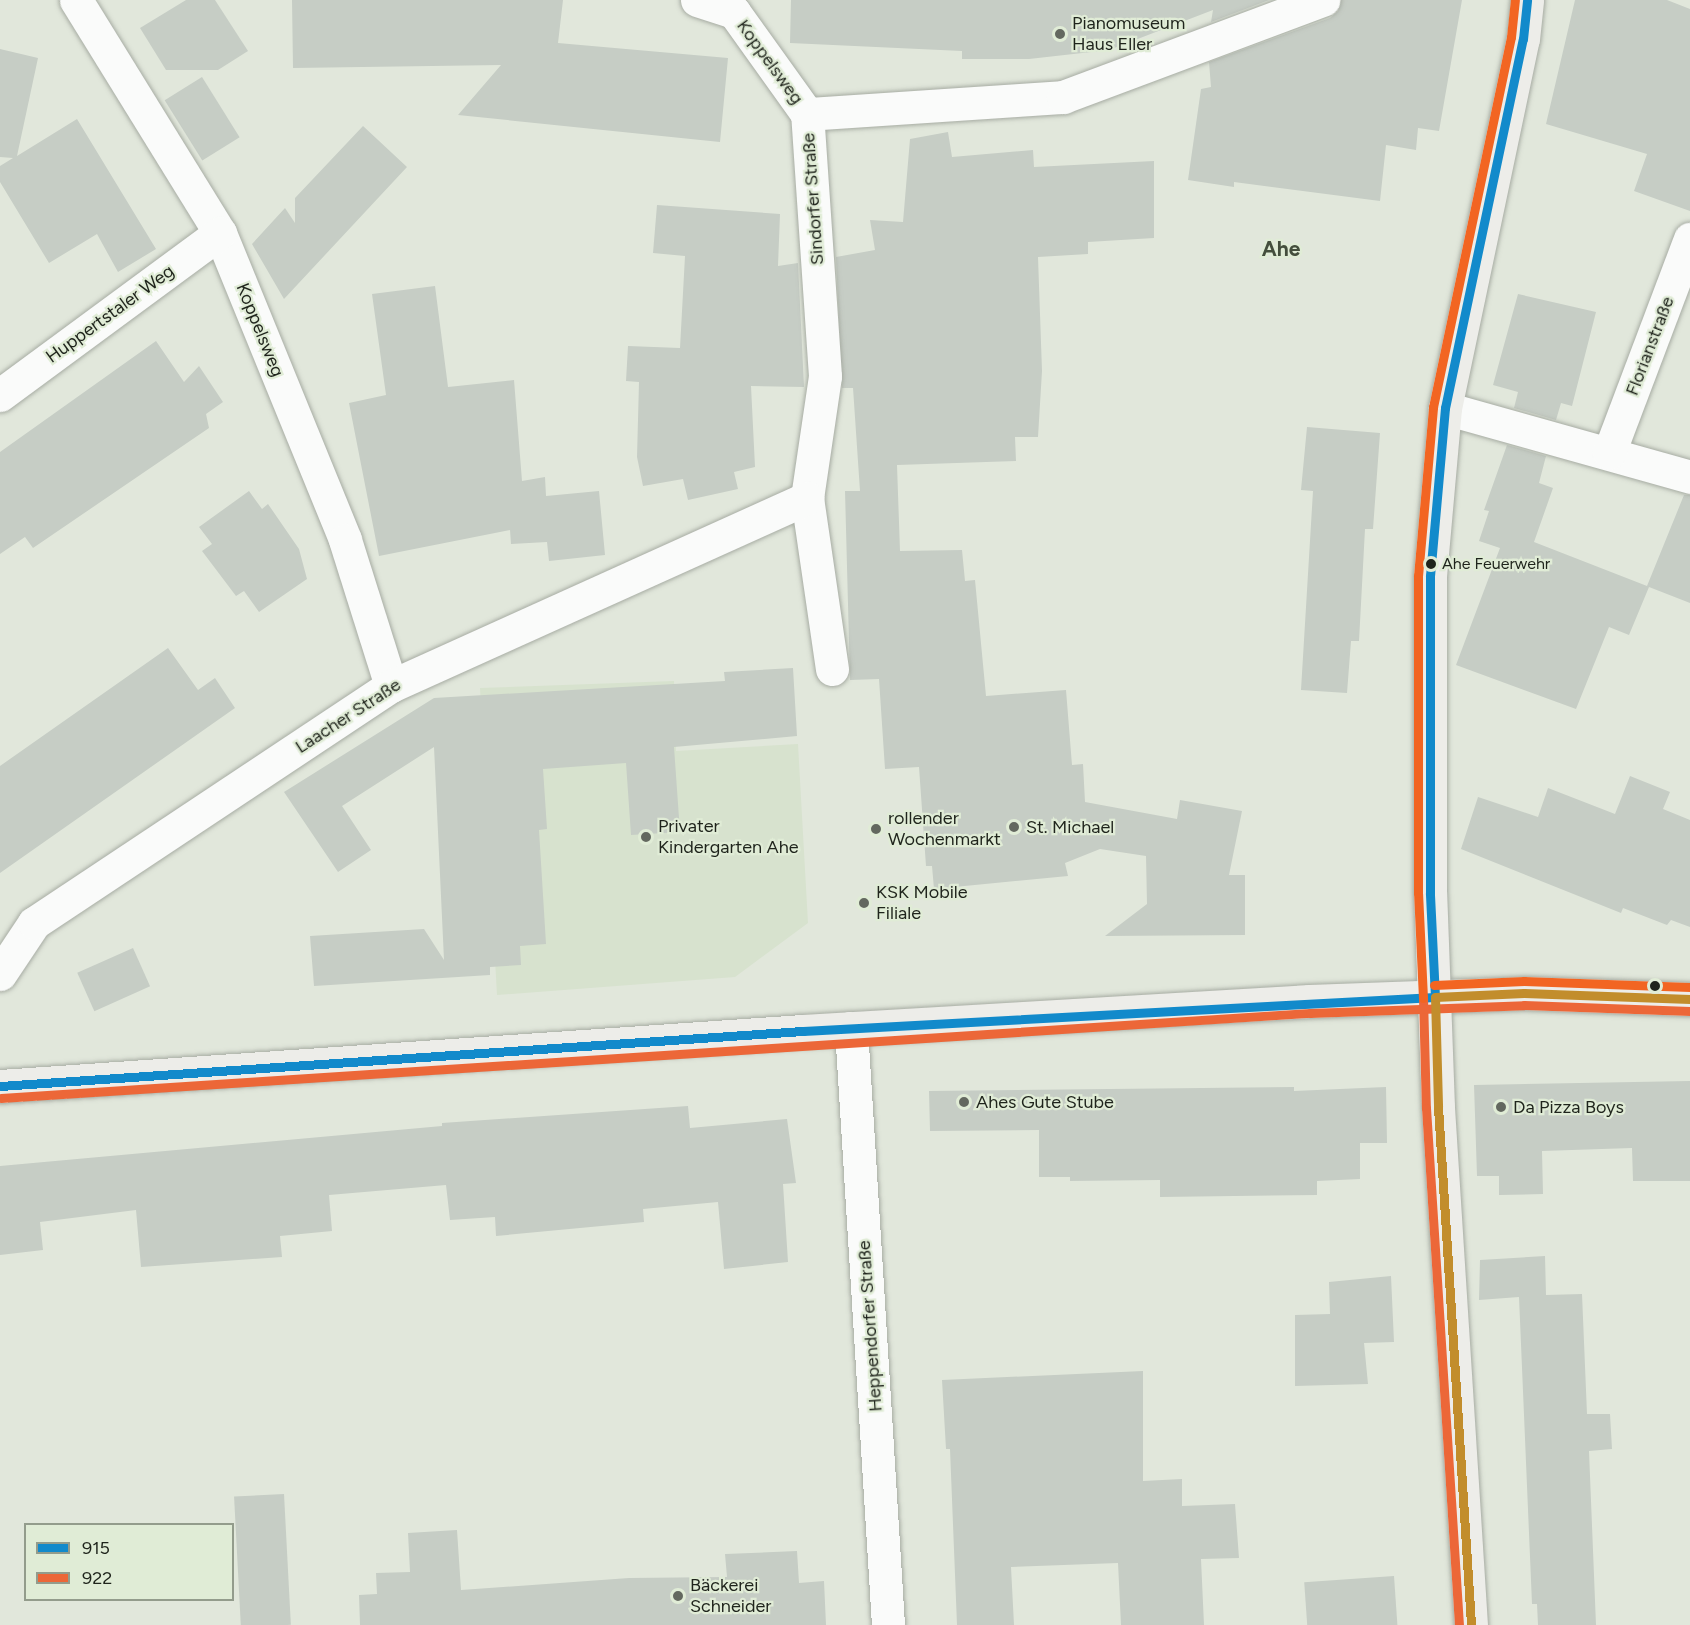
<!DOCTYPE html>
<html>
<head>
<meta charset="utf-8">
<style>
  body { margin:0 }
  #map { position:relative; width:1690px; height:1625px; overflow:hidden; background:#e1e7db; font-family:Figtree,sans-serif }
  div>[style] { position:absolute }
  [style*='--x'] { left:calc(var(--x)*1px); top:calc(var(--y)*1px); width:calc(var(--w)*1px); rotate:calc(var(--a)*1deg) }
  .built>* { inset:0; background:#d7e2ce }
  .building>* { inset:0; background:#c6cdc5; transform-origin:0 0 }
  .roads { filter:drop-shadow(0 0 2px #a7aca3) drop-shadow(0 0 2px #a7aca3) }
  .street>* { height:33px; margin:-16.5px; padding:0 16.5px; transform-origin:16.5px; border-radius:16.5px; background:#fafbfa }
  .secondary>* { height:33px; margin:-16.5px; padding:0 16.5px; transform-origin:16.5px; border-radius:16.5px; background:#edede9 }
  .bus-1>* { height:9px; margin:-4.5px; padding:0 4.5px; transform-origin:4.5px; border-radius:4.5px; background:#128acb }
  .bus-2>* { height:9px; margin:-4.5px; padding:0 4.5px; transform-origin:4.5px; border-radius:4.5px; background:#ec6738 }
  .bus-3>* { height:9px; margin:-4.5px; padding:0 4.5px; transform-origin:4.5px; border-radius:4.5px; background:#f26522 }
  .bus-4>* { height:9px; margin:-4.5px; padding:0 4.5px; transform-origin:4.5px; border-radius:4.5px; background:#c28d2c }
  .dots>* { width:16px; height:16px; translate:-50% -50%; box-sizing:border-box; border:3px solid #e0ecd6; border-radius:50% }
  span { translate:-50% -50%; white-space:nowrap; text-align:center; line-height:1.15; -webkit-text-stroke:4.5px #e0ecd6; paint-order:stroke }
  .bus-label { font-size:16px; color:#1f241c }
  .left { translate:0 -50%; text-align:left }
  .poi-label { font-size:18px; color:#1f241c }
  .street-label { font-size:18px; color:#1f241c }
  .quarter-label { font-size:21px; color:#444e3d; font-weight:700 }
  .legend { position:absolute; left:24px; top:1523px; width:210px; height:78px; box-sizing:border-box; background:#e0ecd6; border:2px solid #939c8c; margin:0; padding:8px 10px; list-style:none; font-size:18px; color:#1f241c }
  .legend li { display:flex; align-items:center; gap:12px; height:30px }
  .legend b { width:30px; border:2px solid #939c8c }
</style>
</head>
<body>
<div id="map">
  <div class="built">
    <div style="clip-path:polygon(674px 681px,676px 751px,798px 744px,808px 923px,735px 977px,497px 995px,480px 688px)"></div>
  </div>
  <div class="building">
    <div style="clip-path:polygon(186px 0,215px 0,248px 51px,218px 70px,166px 70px,140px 28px)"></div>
    <div style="clip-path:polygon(292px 0,563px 0,558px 43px,728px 58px,720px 142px,458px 115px,501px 65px,293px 68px)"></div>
    <div style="clip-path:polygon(791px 0,1269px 0,1211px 22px,1213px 10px,1109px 50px,1029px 59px,962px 59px,962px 51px,790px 43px)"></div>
    <div style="clip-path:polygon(1341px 0,1462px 0,1439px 131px,1418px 128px,1416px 150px,1386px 145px,1380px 201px,1234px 182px,1234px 187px,1188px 180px,1201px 89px,1211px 87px,1209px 62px,1330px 18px,1338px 11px)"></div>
    <div style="clip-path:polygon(1575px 0,1667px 0,1690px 9px,1690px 211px,1634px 191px,1647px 154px,1546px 124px)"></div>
    <div style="clip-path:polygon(0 49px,38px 58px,17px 156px,77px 119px,156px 249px,118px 272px,97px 234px,49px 263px,0 182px,0 166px,13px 158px,0 157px)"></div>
    <div style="left:202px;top:77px;width:71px;height:44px;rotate:58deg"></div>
    <div style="clip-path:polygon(363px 126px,407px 167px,284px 299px,252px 244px,285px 208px,295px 223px,295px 198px)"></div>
    <div style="clip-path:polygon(948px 132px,952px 157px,1033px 150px,1034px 167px,1154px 161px,1154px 238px,1088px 242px,1088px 254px,1038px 257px,1042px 371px,1038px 437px,1015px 437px,1016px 461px,897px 465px,900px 551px,962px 550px,965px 581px,975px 580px,986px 696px,1066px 690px,1072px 765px,1083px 764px,1085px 802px,1177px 819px,1180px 800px,1242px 811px,1229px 875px,1245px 875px,1245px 935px,1105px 936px,1147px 904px,1146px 856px,1100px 849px,1065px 863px,1068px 876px,934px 889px,932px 866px,926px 866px,919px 767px,885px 769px,879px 679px,850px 680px,845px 491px,860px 491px,853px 388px,842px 388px,836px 257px,875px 250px,870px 220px,903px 222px,910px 139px)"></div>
    <div style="clip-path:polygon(657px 205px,780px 214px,778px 266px,798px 263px,804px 387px,751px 386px,755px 467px,734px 472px,738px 489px,688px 500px,683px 479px,643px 486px,637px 457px,639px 382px,626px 381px,628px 346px,680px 348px,685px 256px,653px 253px)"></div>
    <div style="clip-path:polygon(435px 286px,448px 387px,514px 380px,522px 481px,545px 477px,546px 496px,599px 491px,605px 555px,549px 561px,547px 542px,511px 544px,510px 530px,379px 556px,349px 403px,386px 395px,372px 294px)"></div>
    <div style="clip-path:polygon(1518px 294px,1596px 312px,1572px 406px,1561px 403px,1556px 420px,1514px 408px,1518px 392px,1493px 385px)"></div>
    <div style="clip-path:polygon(156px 341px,184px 382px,199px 366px,223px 402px,206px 414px,209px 428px,33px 548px,25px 537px,0 554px,0 452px)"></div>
    <div style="clip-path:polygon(1307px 427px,1380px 433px,1373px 529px,1365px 529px,1359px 641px,1351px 641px,1347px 693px,1301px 690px,1313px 491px,1301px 490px)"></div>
    <div style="clip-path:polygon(1507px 445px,1546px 456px,1539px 483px,1553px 488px,1534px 542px,1647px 586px,1684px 495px,1690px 495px,1690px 603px,1649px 587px,1629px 635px,1609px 627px,1576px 709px,1456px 665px,1500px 548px,1479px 541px,1489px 511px,1484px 510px)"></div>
    <div style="clip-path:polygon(249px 491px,262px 509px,268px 504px,299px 549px,307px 579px,259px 612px,244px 591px,236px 596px,202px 551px,212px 544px,199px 527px)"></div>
    <div style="clip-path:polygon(168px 648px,198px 690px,215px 678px,235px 708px,0 873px,0 766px)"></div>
    <div style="clip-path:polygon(793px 668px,797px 736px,674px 747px,680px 832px,631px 835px,626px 763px,543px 769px,547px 829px,539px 830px,546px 944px,520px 946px,521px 965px,490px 967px,490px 975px,314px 986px,310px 936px,424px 929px,444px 960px,434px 747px,342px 806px,371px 850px,338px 872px,284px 792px,434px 698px,725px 681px,724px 672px)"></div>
    <div style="clip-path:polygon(1630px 776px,1670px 792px,1663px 809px,1690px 820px,1690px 927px,1671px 920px,1667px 925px,1623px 908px,1621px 913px,1461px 849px,1478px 797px,1538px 817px,1548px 788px,1615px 814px)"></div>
    <div style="left:133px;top:948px;width:42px;height:61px;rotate:66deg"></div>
    <div style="clip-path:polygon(1690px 1081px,1690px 1181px,1633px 1181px,1632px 1148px,1542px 1151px,1543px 1194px,1499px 1195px,1499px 1176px,1477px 1176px,1474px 1085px)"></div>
    <div style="clip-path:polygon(1294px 1087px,1294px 1091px,1386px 1087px,1387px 1143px,1360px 1143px,1360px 1179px,1317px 1181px,1317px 1195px,1160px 1197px,1160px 1180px,1070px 1181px,1070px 1177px,1039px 1177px,1039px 1130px,930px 1131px,929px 1091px)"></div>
    <div style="clip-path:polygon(688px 1106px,690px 1128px,787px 1119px,796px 1183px,783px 1184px,788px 1262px,724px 1269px,718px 1202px,643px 1209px,644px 1222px,496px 1236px,495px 1217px,450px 1220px,446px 1185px,329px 1195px,332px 1231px,280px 1236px,282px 1257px,141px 1267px,136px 1210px,40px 1222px,43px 1250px,0 1255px,0 1166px,442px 1126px,442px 1123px)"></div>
    <div style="clip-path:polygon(1545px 1256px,1546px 1295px,1582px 1294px,1587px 1414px,1610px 1414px,1612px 1449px,1589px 1451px,1596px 1625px,1538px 1625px,1537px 1604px,1532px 1604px,1519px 1297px,1479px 1300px,1480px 1260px)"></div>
    <div style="clip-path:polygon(1391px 1276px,1394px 1342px,1364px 1343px,1368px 1384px,1295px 1386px,1295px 1315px,1330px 1314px,1329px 1282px)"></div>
    <div style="clip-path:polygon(1143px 1371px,1143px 1481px,1182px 1479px,1182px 1506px,1235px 1504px,1239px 1558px,1201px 1559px,1204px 1625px,1121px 1625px,1118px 1563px,1011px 1567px,1014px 1625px,957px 1625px,950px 1449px,946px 1449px,942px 1380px)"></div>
    <div style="left:284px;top:1494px;width:131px;height:50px;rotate:87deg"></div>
    <div style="clip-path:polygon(457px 1530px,461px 1590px,629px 1578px,727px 1577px,725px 1554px,797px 1551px,799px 1583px,824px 1581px,826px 1625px,360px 1625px,359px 1595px,377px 1594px,376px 1573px,410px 1572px,408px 1533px)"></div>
    <div style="left:1394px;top:1576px;width:49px;height:90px;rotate:86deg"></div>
  </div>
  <div class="roads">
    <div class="street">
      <div style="--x:76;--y:0;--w:274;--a:58.3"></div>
      <div style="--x:220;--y:233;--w:331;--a:67.8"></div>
      <div style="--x:345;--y:540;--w:153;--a:72.5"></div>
      <div style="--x:697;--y:0;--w:39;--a:18"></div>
      <div style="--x:734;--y:12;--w:125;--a:54.4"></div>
      <div style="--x:0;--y:395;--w:273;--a:-36.4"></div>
      <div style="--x:1445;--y:408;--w:255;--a:15.7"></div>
      <div style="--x:1609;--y:453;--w:229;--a:-69.3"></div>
      <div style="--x:832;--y:669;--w:173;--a:-98.3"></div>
      <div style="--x:807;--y:498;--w:123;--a:-81.6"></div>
      <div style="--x:825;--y:376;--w:263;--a:-93.9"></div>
      <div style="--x:807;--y:114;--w:257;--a:-3.8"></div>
      <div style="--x:1063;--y:97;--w:278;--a:-20.5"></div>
      <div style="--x:0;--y:974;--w:61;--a:-56.3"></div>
      <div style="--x:34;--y:923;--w:429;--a:-33.6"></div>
      <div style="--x:391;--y:686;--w:457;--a:-24.3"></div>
      <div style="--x:851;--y:1028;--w:598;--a:86.45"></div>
    </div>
    <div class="secondary">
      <div style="--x:0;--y:1086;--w:805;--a:-3.92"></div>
      <div style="--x:803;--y:1031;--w:507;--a:-3.39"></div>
      <div style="--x:1309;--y:1001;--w:215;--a:-2.1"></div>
      <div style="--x:1524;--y:993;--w:166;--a:2.1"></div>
      <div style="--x:1471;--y:1625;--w:519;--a:-93.65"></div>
      <div style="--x:1438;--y:1107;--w:214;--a:-92.1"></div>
      <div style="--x:1430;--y:893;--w:317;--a:-90"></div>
      <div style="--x:1430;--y:576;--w:169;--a:-84.9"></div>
      <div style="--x:1445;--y:408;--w:377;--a:-78.1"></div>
      <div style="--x:1523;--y:39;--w:39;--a:-84"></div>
    </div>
  </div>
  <div class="bus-1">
    <div style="--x:1435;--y:997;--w:104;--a:-92.8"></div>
    <div style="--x:1430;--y:893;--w:317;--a:-90"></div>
    <div style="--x:1430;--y:576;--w:169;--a:-84.9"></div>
    <div style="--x:1445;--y:408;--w:377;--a:-78.1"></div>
    <div style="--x:1523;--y:39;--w:39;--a:-84"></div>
    <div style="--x:0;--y:1086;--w:805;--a:-3.92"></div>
    <div style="--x:803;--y:1031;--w:633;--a:-3.08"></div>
  </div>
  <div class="bus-2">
    <div style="--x:1423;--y:997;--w:111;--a:88.5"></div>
    <div style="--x:1426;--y:1108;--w:518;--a:86.35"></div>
    <div style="--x:1;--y:1098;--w:1312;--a:-3.72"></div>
    <div style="--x:1310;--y:1013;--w:214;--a:-2.1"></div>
    <div style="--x:1524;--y:1005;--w:166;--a:2.1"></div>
  </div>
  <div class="bus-3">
    <div style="--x:1434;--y:985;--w:90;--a:-2.5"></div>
    <div style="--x:1524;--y:981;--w:166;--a:2.1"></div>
    <div style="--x:1423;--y:998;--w:105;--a:-92.7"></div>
    <div style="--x:1418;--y:893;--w:317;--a:-90"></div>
    <div style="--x:1418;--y:576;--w:170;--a:-84.9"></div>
    <div style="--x:1433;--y:407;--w:378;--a:-78.1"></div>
    <div style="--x:1511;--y:37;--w:37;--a:-84"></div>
  </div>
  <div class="bus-4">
    <div style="--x:1435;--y:997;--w:110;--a:88.4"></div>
    <div style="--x:1438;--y:1107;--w:519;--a:86.35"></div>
    <div style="--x:1435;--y:997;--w:89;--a:-2.6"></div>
    <div style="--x:1524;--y:993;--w:166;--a:2.1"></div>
  </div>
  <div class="dots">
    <div style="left:1060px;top:34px;background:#63685f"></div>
    <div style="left:1431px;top:564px;background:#1f241c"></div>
    <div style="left:1014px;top:827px;background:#63685f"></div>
    <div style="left:876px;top:829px;background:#63685f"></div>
    <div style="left:646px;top:837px;background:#63685f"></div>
    <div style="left:864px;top:903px;background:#63685f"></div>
    <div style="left:1655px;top:986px;background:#1f241c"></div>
    <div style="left:964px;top:1102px;background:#63685f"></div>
    <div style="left:1501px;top:1107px;background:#63685f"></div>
    <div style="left:678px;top:1596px;background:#63685f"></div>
  </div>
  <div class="bus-label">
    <span class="left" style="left:1442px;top:564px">Ahe Feuerwehr</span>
  </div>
  <div class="poi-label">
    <span class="left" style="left:1072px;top:34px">Pianomuseum<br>Haus Eller</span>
    <span class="left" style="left:888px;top:829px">rollender<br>Wochenmarkt</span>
    <span class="left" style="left:658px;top:837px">Privater<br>Kindergarten Ahe</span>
    <span class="left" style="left:1026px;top:827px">St. Michael</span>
    <span class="left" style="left:876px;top:903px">KSK Mobile<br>Filiale</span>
    <span class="left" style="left:976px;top:1102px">Ahes Gute Stube</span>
    <span class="left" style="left:1513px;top:1107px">Da Pizza Boys</span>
    <span class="left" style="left:690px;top:1596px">Bäckerei<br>Schneider</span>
  </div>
  <div class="street-label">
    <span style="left:770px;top:62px;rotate:54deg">Koppelsweg</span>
    <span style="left:813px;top:199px;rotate:-94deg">Sindorfer Straße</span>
    <span style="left:110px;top:314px;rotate:-36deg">Huppertstaler Weg</span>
    <span style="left:260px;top:330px;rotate:68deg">Koppelsweg</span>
    <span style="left:1650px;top:346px;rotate:-69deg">Florianstraße</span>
    <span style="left:348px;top:716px;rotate:-33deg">Laacher Straße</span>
    <span style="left:870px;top:1326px;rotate:-94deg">Heppendorfer Straße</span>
  </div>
  <div class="quarter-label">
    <span style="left:1281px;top:249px">Ahe</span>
  </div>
  <ul class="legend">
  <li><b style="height:8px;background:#128acb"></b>915</li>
  <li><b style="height:8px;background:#ec6738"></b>922</li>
  </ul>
</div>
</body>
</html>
